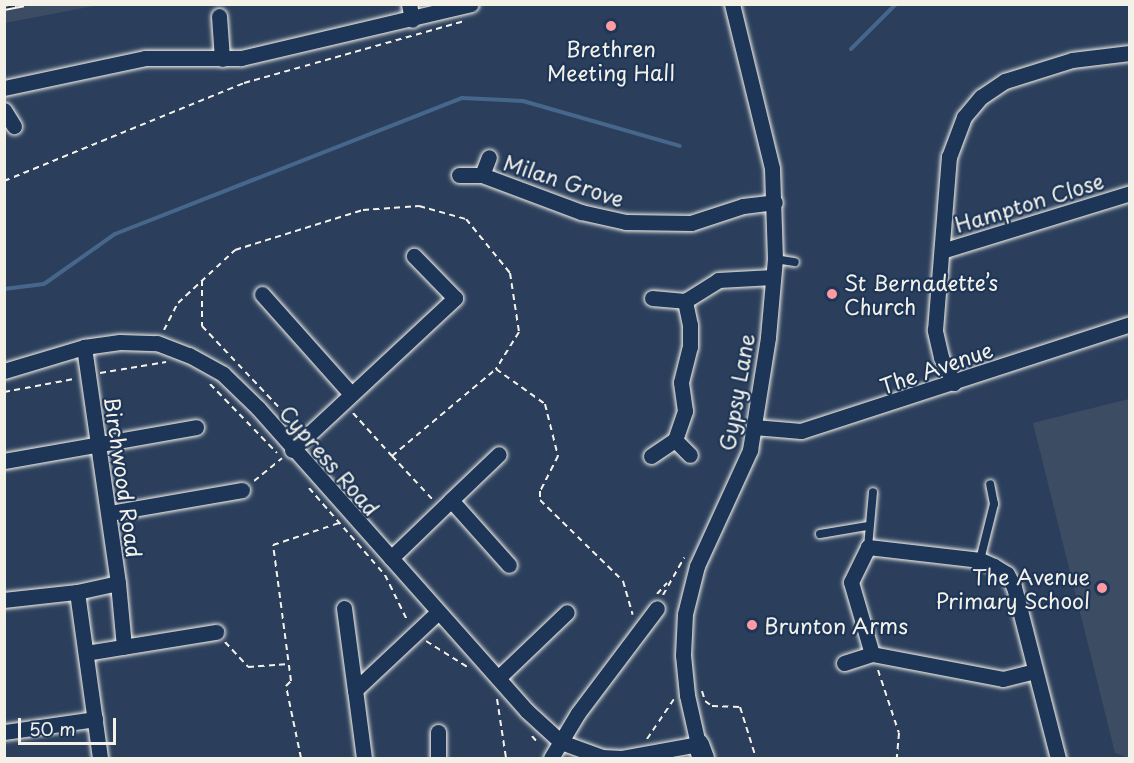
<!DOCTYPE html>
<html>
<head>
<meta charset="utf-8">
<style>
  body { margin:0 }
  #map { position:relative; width:1134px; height:763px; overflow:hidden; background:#2b3f5c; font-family:"Playpen Sans",sans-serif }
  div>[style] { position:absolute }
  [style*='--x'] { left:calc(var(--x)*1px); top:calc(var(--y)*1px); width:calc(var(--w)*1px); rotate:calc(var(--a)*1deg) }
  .built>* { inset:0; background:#3c4c62 }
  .stream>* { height:4px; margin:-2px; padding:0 2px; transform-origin:2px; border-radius:2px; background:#46668c }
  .path>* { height:2px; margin-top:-1px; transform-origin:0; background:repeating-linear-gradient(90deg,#f4f1e8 0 6px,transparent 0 10.5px) }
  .roads { filter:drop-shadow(0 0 2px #f4f1e8) drop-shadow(0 0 2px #f4f1e8) }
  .lane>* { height:8px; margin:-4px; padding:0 4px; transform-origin:4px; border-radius:4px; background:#1d3557 }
  .street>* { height:15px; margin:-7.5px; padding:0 7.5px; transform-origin:7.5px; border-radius:7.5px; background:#1d3557 }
  .secondary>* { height:21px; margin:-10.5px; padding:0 10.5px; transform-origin:10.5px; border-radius:10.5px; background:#1d3557 }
  .rail>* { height:6px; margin-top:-3px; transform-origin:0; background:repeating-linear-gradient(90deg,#1d3557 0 11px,#f4f1e8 0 22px); box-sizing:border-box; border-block:2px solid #f4f1e8 }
  .dots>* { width:16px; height:16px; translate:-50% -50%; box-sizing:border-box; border:3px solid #1d3557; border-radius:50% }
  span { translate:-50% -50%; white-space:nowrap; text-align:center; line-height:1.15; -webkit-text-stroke:4.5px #1d3557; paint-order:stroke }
  .poi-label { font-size:21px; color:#f4f1e8 }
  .left { translate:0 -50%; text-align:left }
  .right { translate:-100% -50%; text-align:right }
  .street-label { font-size:21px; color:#f4f1e8 }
  .frame { position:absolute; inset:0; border:6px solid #f4f1e8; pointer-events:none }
  .scale { position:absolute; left:18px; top:718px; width:98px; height:27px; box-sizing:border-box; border:3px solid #f4f1e8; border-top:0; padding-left:8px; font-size:18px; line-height:21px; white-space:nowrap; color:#f4f1e8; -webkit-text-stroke:4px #1d3557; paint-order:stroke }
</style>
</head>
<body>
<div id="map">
  <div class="built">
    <div style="clip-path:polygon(5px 4px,99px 4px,99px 5px,5px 23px)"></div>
    <div style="clip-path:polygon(1129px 399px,1130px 399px,1129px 758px,1115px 753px,1033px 423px)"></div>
  </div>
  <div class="stream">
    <div style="--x:851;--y:49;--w:64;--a:-45"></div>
    <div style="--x:4;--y:289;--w:40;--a:-7.1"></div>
    <div style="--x:44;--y:284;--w:87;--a:-35.2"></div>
    <div style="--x:115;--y:234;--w:373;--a:-21.4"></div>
    <div style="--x:462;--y:98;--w:61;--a:2.8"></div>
    <div style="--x:523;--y:101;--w:163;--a:16"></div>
  </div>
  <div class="path">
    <div style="--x:4;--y:181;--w:259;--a:-22.2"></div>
    <div style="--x:244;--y:83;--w:229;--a:-15.7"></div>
    <div style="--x:202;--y:280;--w:46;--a:90"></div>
    <div style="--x:202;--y:326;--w:125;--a:46.6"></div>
    <div style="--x:164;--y:330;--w:30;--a:-63"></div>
    <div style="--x:178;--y:303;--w:78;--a:-42.9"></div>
    <div style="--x:235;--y:250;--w:134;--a:-17.4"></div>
    <div style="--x:363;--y:210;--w:56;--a:-4.1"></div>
    <div style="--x:419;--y:206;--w:49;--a:15.5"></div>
    <div style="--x:466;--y:219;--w:70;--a:50.8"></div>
    <div style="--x:510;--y:273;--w:60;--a:81.3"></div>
    <div style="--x:519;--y:332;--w:44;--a:121.9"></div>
    <div style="--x:496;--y:369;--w:60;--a:35.5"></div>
    <div style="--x:545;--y:404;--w:54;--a:76"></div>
    <div style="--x:558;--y:456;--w:39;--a:117"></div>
    <div style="--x:540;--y:491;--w:9;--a:90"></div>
    <div style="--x:540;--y:500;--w:116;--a:44.3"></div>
    <div style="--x:623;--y:581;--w:35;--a:74"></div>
    <div style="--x:100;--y:373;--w:67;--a:-9.5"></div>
    <div style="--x:210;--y:384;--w:96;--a:45.8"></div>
    <div style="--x:4;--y:392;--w:71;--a:-10.5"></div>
    <div style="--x:353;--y:413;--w:58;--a:47.8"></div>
    <div style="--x:392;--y:456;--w:134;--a:-39.9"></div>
    <div style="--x:392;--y:456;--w:60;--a:47"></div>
    <div style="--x:254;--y:481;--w:36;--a:-39"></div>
    <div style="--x:309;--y:488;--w:116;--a:48.9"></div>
    <div style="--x:385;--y:575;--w:52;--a:63.9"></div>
    <div style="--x:657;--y:594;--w:15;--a:-48"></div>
    <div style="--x:663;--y:595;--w:43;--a:-60.4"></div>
    <div style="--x:426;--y:641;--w:51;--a:32.1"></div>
    <div style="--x:225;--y:642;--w:34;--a:47"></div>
    <div style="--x:248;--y:667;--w:41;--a:-4.2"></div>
    <div style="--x:878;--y:670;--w:66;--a:71.6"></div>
    <div style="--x:899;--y:733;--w:25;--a:95"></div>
    <div style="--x:702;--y:691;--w:10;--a:73"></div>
    <div style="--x:705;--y:701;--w:9;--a:36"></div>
    <div style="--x:712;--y:706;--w:28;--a:2"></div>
    <div style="--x:740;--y:707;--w:53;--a:72.6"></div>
    <div style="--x:497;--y:699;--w:60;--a:81.3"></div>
    <div style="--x:532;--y:736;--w:9;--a:49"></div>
    <div style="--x:647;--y:739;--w:48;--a:-56"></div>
    <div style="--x:301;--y:758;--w:74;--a:-101.8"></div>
    <div style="--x:286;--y:686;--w:7;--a:-45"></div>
    <div style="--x:291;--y:681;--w:137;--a:-97.5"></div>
    <div style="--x:273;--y:545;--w:70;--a:-18.4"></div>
  </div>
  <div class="roads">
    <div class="lane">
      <div style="--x:775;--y:259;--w:20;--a:9"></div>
      <div style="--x:820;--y:534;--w:49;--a:-9.5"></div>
      <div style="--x:868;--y:547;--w:55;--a:-84.8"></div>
      <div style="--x:980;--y:560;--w:58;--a:-76"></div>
      <div style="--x:994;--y:504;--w:20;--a:-101"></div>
    </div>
    <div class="street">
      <div style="--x:409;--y:4;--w:16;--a:79"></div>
      <div style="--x:219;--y:16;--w:43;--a:86"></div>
      <div style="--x:4;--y:88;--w:144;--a:-12"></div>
      <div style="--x:145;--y:58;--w:96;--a:0"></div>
      <div style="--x:241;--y:58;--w:236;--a:-13.2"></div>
      <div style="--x:4;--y:110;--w:19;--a:58"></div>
      <div style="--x:459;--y:175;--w:23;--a:0"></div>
      <div style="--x:482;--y:175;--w:106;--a:20.5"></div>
      <div style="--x:581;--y:212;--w:46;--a:12.5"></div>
      <div style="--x:626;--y:222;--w:65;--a:0.9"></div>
      <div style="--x:691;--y:223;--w:55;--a:-18.1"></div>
      <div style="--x:743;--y:206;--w:32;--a:-7"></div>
      <div style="--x:482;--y:175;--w:19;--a:-69"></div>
      <div style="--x:942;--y:251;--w:197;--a:-17.1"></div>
      <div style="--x:262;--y:294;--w:134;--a:48.3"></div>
      <div style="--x:652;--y:298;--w:33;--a:5"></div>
      <div style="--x:685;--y:301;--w:39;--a:-32"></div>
      <div style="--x:718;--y:280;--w:55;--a:-3.1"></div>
      <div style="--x:84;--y:347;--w:238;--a:81.8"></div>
      <div style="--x:118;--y:583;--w:42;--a:167.6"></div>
      <div style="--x:77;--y:592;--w:168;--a:82.1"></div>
      <div style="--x:4;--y:371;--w:84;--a:-16.7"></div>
      <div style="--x:84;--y:347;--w:36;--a:-8"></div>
      <div style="--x:120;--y:342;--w:37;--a:2"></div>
      <div style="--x:157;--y:343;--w:34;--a:21"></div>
      <div style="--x:189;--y:355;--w:39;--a:29"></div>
      <div style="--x:223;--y:374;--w:49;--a:44.2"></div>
      <div style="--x:258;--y:408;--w:405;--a:48.4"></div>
      <div style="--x:527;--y:711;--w:46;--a:42.4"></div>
      <div style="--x:561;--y:742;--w:44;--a:20.1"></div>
      <div style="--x:602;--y:757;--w:20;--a:3"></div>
      <div style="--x:622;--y:758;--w:77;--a:-10.4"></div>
      <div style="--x:698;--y:744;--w:50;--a:-102.7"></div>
      <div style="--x:687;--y:695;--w:40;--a:-95.7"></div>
      <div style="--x:683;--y:655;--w:41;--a:-87.2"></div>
      <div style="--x:685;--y:614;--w:49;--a:-76"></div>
      <div style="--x:697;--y:566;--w:128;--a:-65.4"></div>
      <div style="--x:750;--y:450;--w:114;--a:-80.9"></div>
      <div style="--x:768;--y:337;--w:78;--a:-84.9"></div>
      <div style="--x:775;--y:259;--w:91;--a:-91.9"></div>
      <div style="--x:772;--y:168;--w:169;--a:-103.7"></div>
      <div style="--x:954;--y:383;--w:29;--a:-117"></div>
      <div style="--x:941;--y:357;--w:28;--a:-103"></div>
      <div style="--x:935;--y:330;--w:174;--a:-85.4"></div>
      <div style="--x:949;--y:157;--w:43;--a:-69.4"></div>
      <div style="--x:964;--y:117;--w:26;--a:-50"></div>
      <div style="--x:981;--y:97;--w:29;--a:-34"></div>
      <div style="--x:1005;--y:81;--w:70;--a:-17.4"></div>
      <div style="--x:1072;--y:60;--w:58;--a:-6.9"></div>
      <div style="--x:754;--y:427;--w:47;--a:4.9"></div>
      <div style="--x:801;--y:431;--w:346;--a:-18"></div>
      <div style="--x:675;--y:440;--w:21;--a:45"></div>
      <div style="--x:292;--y:450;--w:223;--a:-43"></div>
      <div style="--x:455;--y:298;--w:59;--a:-134.3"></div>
      <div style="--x:651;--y:456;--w:29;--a:-34"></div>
      <div style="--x:675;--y:440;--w:31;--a:-71"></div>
      <div style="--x:685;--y:411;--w:29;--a:-98"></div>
      <div style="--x:681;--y:382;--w:36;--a:-76"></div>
      <div style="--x:690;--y:347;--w:22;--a:-90"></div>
      <div style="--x:690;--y:325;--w:25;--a:-102"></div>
      <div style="--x:4;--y:461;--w:195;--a:-10"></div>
      <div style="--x:451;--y:500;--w:66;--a:-43.8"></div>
      <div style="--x:109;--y:513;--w:135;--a:-9.8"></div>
      <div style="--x:391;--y:558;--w:83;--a:-44"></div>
      <div style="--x:451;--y:500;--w:87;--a:48.3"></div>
      <div style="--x:118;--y:583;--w:64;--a:84.6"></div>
      <div style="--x:4;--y:600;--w:73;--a:-6.3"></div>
      <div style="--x:344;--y:608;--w:83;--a:82.4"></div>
      <div style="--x:86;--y:653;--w:132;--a:-9.2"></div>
      <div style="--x:872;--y:654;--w:75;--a:-106.3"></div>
      <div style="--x:851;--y:582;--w:39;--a:-64"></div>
      <div style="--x:868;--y:547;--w:113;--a:6.6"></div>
      <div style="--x:980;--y:560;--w:15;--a:23"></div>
      <div style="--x:994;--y:566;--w:15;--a:32"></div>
      <div style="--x:1007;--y:574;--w:15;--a:62"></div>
      <div style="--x:1014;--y:587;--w:177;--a:75.6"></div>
      <div style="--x:844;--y:663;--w:29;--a:-18"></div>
      <div style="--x:872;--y:654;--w:133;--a:10.8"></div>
      <div style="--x:1003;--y:679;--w:32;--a:-14"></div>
      <div style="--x:498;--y:678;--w:95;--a:-43.7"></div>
      <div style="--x:4;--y:732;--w:92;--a:-8.1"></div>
      <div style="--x:364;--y:758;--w:69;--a:-97.5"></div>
      <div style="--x:355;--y:690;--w:114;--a:-43.2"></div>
      <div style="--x:438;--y:758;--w:26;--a:-90"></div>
      <div style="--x:551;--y:758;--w:52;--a:-59"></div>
      <div style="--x:578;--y:713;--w:131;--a:-53"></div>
    </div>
    <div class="secondary">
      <div style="--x:698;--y:744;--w:15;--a:70"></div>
    </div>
  </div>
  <div class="rail">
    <div style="--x:4;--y:8;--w:20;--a:-11"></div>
  </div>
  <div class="dots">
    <div style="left:611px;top:26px;background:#ff9aa2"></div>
    <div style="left:832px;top:294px;background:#ff9aa2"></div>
    <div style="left:1102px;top:588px;background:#ff9aa2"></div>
    <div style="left:752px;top:625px;background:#ff9aa2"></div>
  </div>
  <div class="poi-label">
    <span style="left:611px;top:60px">Brethren<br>Meeting Hall</span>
    <span class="left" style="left:844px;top:294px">St Bernadette’s<br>Church</span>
    <span class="right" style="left:1090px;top:588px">The Avenue<br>Primary School</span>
    <span class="left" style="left:764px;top:625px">Brunton Arms</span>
  </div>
  <div class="street-label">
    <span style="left:564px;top:180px;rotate:18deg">Milan Grove</span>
    <span style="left:1029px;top:202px;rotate:-17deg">Hampton Close</span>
    <span style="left:936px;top:367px;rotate:-19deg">The Avenue</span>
    <span style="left:736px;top:392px;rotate:-80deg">Gypsy Lane</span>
    <span style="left:330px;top:460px;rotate:49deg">Cypress Road</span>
    <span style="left:124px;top:477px;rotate:82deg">Birchwood Road</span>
  </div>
  <div class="frame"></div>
  <div class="scale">50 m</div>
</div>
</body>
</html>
